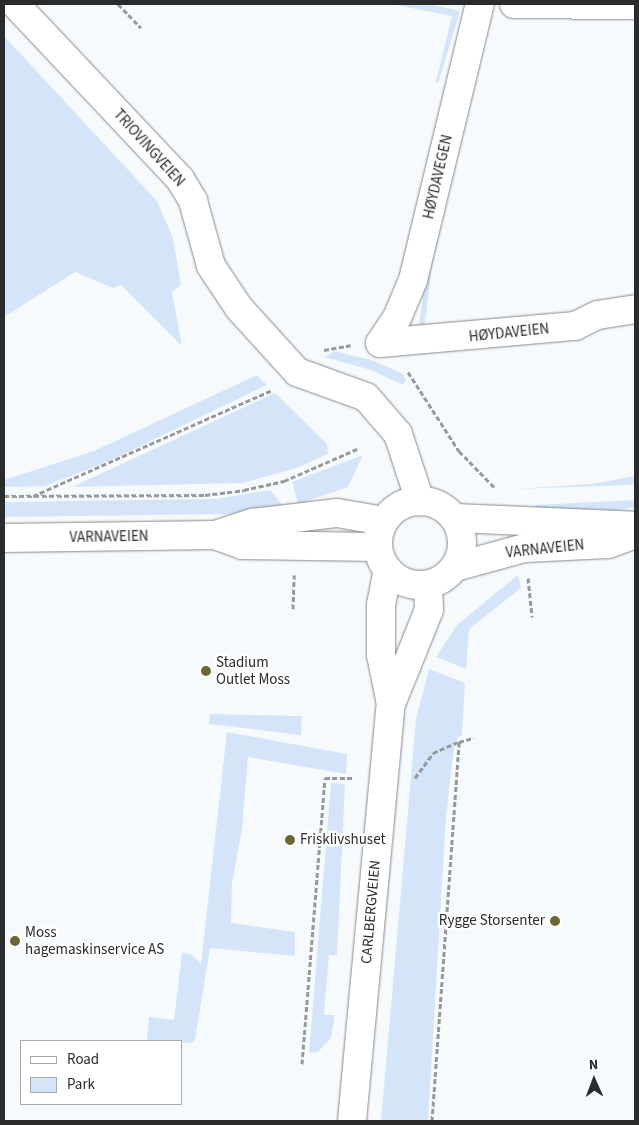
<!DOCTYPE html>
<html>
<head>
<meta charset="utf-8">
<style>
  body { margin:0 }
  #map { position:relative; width:639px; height:1125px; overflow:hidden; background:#f7fafd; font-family:"Source Sans 3",sans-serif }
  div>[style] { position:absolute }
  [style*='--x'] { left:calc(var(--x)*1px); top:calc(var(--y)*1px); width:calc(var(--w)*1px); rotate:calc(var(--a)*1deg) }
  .green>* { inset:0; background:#d4e5f9 }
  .path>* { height:3px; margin-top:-1.5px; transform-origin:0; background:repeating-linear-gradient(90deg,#96989a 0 5px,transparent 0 7.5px) }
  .roads { filter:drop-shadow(0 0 1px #86888b) drop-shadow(0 0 1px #86888b) }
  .minor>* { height:28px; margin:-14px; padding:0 14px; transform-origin:14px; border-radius:14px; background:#fff }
  .minor>.ring { margin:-14px; padding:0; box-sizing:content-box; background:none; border:28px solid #fff; border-radius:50% }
  .dots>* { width:14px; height:14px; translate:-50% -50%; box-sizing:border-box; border:2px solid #fff; border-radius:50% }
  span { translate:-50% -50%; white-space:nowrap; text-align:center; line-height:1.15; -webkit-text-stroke:4.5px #fff; paint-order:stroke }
  .street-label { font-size:15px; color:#2a2b2c }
  .poi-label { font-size:15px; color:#2a2b2c }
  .left { translate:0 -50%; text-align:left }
  .right { translate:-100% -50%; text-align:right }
  .frame { position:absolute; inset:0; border:5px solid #2a2b2c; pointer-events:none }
  .legend { position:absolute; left:20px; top:1040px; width:162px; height:65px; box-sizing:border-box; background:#fff; border:1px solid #aaaaab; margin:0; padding:6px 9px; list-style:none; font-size:15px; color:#2a2b2c }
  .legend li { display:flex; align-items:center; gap:10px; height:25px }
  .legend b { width:25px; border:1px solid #aaaaab }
  .north { position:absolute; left:569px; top:1055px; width:50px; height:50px; -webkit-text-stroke:4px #fff; paint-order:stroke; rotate:358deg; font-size:14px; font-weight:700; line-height:20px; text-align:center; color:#2a2b2c }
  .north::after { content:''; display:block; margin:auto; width:18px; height:22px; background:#2a2b2c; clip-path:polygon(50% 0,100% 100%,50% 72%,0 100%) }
</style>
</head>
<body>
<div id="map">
  <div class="green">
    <div style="clip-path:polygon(391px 4px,429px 4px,460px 11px,438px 84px,436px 81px,452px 16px)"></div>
    <div style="clip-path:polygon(4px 36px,157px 201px,173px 238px,181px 285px,172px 292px,182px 346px,121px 285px,113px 288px,75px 272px,4px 317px)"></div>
    <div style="clip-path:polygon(450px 174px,432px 267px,424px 329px,419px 325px,427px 267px)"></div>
    <div style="clip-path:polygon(335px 351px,374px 361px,403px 374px,406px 380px,403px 385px,371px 370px,325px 357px)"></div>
    <div style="clip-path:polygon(257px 375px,267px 385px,109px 461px,45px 486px,4px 487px,4px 480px,94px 451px)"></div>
    <div style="clip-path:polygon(275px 393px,327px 444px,328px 454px,297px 468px,242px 483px,72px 487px)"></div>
    <div style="clip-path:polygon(363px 455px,348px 487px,298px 504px,292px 482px)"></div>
    <div style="clip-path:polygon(635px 476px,635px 484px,627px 485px,513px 489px,592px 484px)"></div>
    <div style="clip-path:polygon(270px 490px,283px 506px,229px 514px,4px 517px,4px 502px,216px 499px)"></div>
    <div style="clip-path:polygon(635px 500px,635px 507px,606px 512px,534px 508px,535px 505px)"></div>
    <div style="clip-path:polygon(518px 575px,521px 588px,469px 629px,466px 669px,436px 657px,457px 625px)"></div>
    <div style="clip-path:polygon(429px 669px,465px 683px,462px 735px,457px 738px,453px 756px,446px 817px,428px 1121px,381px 1121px,416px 719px)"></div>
    <div style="clip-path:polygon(210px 714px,302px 716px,301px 735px,209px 724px)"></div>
    <div style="clip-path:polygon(227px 732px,347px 754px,346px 774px,248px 757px,242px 828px,232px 884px,231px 923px,295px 932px,295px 956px,210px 948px,195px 1040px,190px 1043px,147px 1040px,149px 1017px,174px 1020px,182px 953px,191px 954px,201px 964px)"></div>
    <div style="clip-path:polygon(331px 783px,345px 784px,337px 955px,329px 955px,324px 1015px,334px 1015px,334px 1020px,331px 1038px,318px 1052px,309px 1053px)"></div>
  </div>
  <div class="path">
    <div style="--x:118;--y:4;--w:33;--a:46"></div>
    <div style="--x:324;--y:350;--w:27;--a:-10"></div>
    <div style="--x:408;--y:372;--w:94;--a:57.2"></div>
    <div style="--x:459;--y:451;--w:52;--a:45.8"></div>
    <div style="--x:4;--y:496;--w:201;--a:-0.3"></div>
    <div style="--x:205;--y:495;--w:39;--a:-7"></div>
    <div style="--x:244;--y:490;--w:41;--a:-12.7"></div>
    <div style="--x:284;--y:481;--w:80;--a:-23.7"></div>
    <div style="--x:33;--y:496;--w:261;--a:-23.9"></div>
    <div style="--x:528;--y:578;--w:39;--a:84"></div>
    <div style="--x:293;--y:609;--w:34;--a:-88"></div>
    <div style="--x:415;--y:778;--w:31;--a:-54"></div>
    <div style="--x:433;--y:753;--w:27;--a:-24"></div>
    <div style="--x:302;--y:1064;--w:287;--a:-85.4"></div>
    <div style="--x:325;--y:778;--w:28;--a:0"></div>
    <div style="--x:432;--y:1121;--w:380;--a:-85.9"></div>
    <div style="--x:459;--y:742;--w:15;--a:-16"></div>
  </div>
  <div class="roads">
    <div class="minor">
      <div style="--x:15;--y:4;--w:241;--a:46.7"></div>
      <div style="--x:180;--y:179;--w:26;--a:59"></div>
      <div style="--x:193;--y:201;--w:67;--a:74.5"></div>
      <div style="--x:211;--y:266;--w:50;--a:56.3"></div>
      <div style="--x:239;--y:308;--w:86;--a:47.8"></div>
      <div style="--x:297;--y:372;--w:73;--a:19.9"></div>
      <div style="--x:366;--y:397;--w:49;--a:49.1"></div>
      <div style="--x:398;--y:434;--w:71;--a:71.8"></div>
      <div style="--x:514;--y:4;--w:121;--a:0.5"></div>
      <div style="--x:380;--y:343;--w:30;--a:-56"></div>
      <div style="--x:397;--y:318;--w:41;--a:-67.2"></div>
      <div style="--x:413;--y:280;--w:284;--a:-76.4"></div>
      <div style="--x:380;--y:343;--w:196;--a:-5"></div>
      <div style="--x:575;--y:326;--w:25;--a:-26"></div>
      <div style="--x:598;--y:315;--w:37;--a:-9"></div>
      <div class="ring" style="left:378px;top:501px;width:56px;height:56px"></div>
      <div style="--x:455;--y:518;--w:180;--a:2.5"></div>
      <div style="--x:215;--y:535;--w:29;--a:20"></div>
      <div style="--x:242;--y:545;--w:136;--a:0.8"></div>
      <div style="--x:4;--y:538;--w:211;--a:-0.8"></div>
      <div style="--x:215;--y:535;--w:40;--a:-18"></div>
      <div style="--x:253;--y:523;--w:85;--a:-6.8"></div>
      <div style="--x:337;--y:513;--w:48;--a:9.7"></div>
      <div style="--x:455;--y:567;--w:73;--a:-15.2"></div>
      <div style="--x:525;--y:548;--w:83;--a:-2.8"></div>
      <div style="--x:608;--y:544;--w:29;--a:-20"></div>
      <div style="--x:391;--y:704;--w:101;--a:-68"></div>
      <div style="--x:429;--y:610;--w:25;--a:-92"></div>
      <div style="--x:352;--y:1121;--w:419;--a:-84.7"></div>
      <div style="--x:391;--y:704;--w:50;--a:-101.5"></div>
      <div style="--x:381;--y:655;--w:50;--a:-90"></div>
      <div style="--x:381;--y:605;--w:36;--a:-79"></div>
    </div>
  </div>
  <div class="dots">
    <div style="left:206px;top:671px;background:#6c6633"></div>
    <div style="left:290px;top:840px;background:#6c6633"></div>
    <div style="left:555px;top:921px;background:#6c6633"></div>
    <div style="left:15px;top:941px;background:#6c6633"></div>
  </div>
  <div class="street-label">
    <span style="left:149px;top:148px;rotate:48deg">TRIOVINGVEIEN</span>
    <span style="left:438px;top:177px;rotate:-77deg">HØYDAVEGEN</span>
    <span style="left:509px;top:333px;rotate:-6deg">HØYDAVEIEN</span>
    <span style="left:109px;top:537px;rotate:-1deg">VARNAVEIEN</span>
    <span style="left:545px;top:549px;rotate:-6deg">VARNAVEIEN</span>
    <span style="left:371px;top:912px;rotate:-85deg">CARLBERGVEIEN</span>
  </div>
  <div class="poi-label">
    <span class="left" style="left:216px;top:671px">Stadium<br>Outlet Moss</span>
    <span class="left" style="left:300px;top:840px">Frisklivshuset</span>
    <span class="right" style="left:545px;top:921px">Rygge Storsenter</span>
    <span class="left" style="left:25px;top:941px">Moss<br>hagemaskinservice AS</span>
  </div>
  <div class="frame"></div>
  <ul class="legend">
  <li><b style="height:6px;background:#fff"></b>Road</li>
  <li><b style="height:14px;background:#d4e5f9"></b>Park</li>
  </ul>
  <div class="north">N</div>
</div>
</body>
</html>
